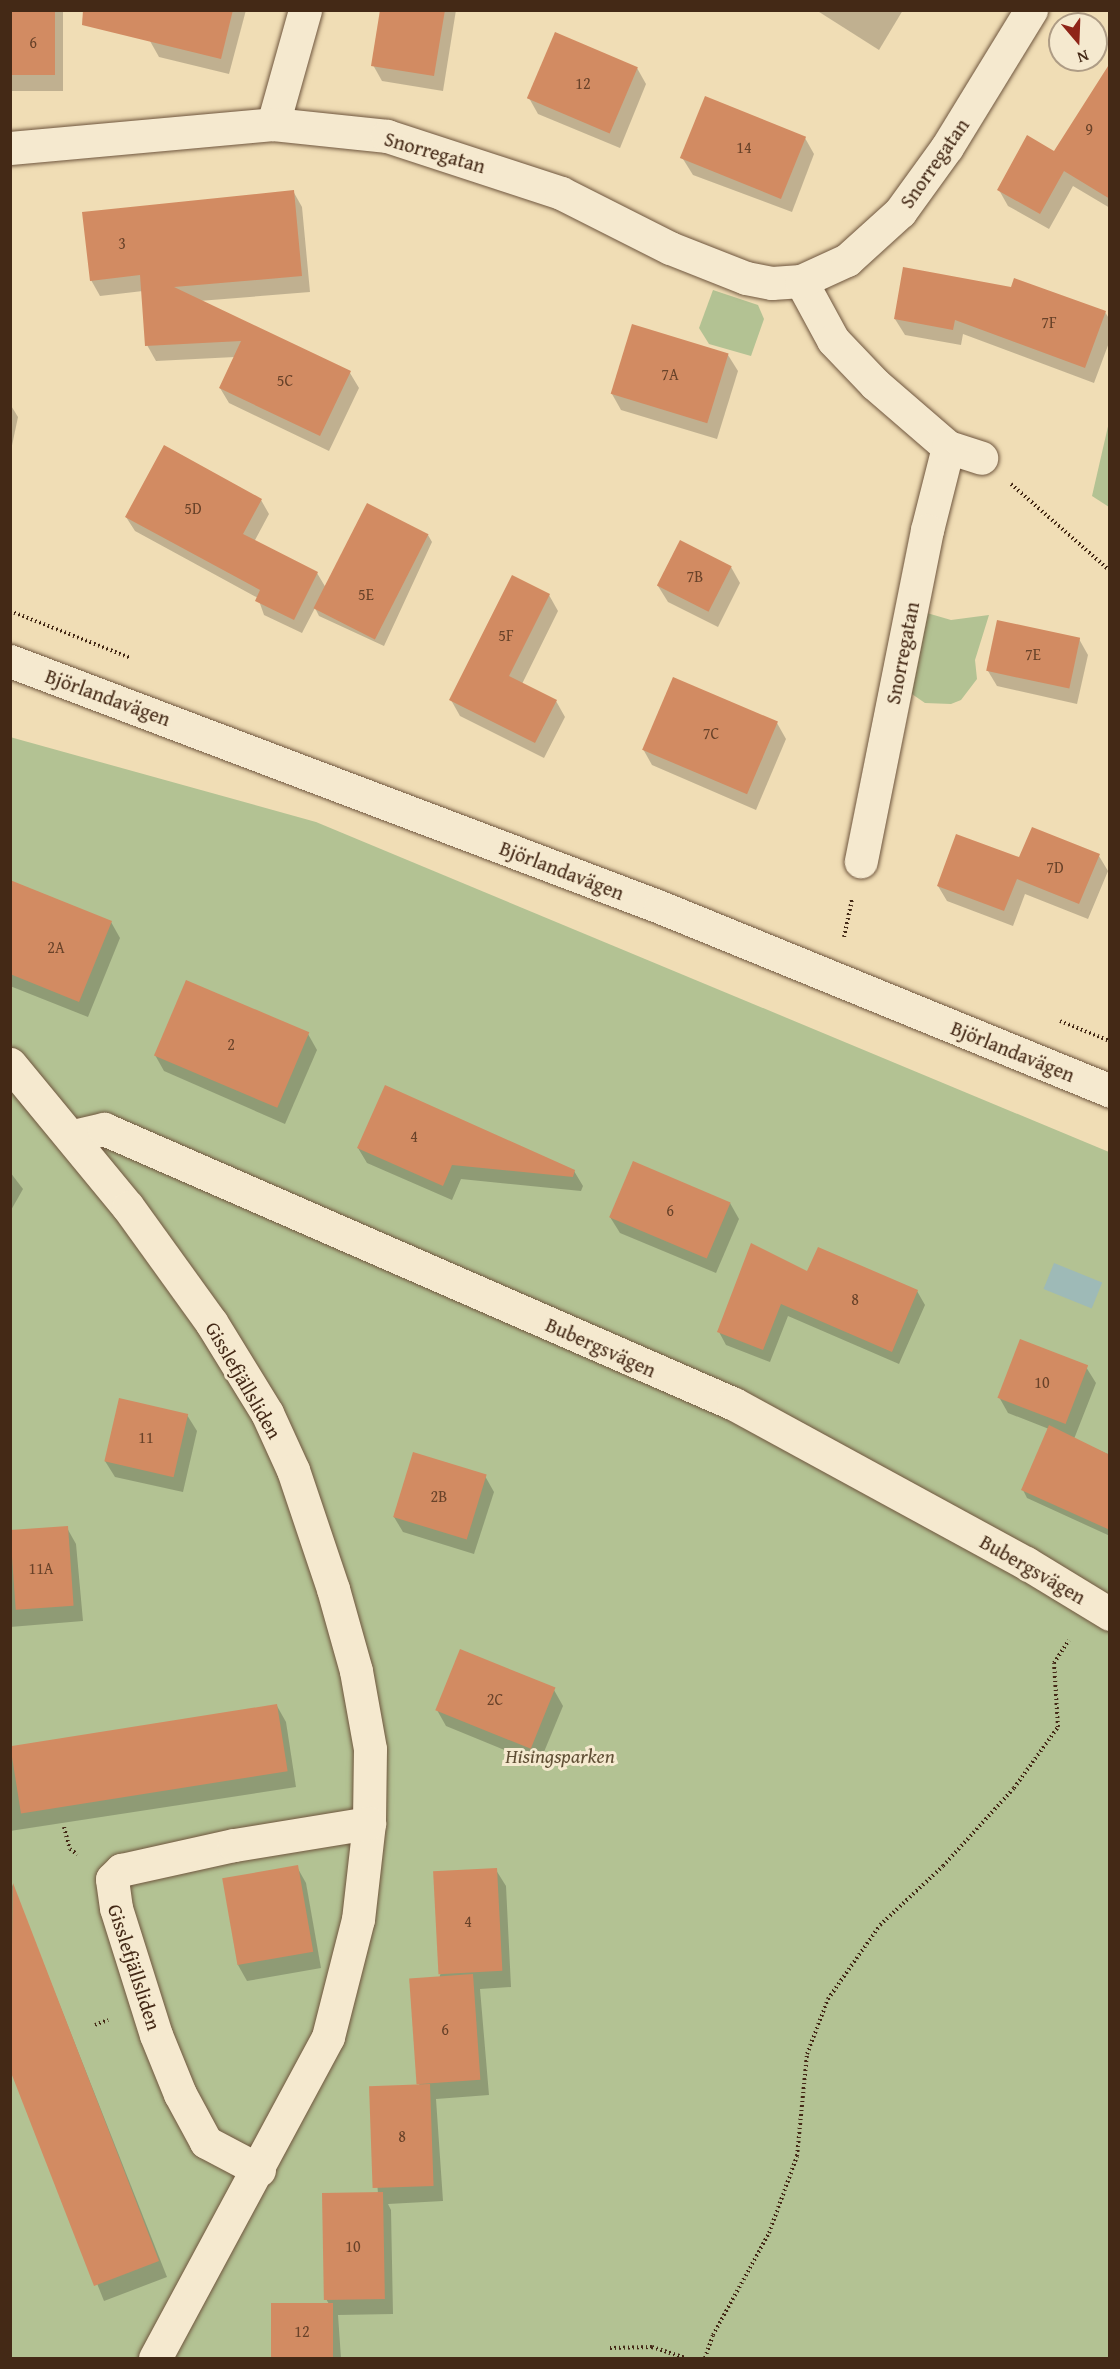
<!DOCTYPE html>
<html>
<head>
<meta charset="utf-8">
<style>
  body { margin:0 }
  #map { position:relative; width:1120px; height:2369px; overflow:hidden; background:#f0ddb5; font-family:"Gentium Book Plus",serif }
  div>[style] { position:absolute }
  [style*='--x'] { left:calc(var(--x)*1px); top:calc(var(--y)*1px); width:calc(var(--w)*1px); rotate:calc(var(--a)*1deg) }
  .green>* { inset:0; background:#b3c293 }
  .water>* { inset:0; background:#9ebab7; transform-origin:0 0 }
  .shadow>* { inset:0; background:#0003; transform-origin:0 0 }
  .building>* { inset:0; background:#d28b62; transform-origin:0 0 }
  .path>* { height:4px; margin-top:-2px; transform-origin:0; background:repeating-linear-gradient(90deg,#442916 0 1.5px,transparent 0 4.5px) }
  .roads { filter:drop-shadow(0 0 2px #6f563e) drop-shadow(0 0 2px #6f563e) }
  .minor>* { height:33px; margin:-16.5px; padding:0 16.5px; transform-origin:16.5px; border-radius:16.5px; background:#f5e9cf }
  .tertiary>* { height:33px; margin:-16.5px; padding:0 16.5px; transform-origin:16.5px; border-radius:16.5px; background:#f5e9cf }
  span { translate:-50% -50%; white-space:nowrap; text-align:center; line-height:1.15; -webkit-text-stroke:6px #f5e9cf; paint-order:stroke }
  .number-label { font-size:16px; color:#684229 }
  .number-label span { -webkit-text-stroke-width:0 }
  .street-label { font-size:20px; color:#442916 }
  .park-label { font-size:20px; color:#604f35; font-style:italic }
  .frame { position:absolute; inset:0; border:12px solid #442916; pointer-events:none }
  .north { position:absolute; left:1048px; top:12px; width:60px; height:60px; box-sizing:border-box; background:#f5e9cf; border:2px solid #ae9c85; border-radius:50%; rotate:161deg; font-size:16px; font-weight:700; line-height:24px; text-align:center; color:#442916 }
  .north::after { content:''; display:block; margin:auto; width:21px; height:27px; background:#8f2418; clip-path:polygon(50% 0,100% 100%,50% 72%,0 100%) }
</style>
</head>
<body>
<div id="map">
  <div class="green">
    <div style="clip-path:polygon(713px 290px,758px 305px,764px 319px,751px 356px,709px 344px,699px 328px)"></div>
    <div style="clip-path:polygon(1109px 422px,1109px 507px,1092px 496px)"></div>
    <div style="clip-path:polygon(927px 613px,951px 620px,989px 615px,975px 660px,977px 679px,961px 700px,951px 704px,925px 703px,909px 692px)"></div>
    <div style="clip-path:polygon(10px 737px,316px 822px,1109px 1152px,1109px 2358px,11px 2358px)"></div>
  </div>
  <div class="water">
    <div style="left:1054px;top:1263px;width:52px;height:28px;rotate:22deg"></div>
  </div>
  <div class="shadow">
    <div style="left:10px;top:10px;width:53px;height:81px"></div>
    <div style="clip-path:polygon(158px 10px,246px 10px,229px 74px,159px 57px,150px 41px)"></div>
    <div style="clip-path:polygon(382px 10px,456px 10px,443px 91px,382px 81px,373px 65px)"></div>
    <div style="clip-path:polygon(816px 10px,903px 10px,879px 50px)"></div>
    <div style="clip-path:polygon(1110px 65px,1110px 208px,1073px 186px,1049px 229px,1008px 206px,999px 190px,1055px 153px)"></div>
    <div style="clip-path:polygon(637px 68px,646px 84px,620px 148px,538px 114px,529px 98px)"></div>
    <div style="clip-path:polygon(805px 138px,814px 154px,792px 212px,693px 175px,683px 159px)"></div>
    <div style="clip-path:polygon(293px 191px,302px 207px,310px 292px,199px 301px,350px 373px,359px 388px,329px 451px,229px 403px,220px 388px,235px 357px,156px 361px,147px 345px,143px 291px,100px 296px,91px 280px)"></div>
    <div style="clip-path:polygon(1105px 312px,1110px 320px,1110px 340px,1094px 383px,963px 334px,961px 345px,905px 335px,895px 319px)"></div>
    <div style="clip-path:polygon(728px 355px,738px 371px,717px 439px,621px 410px,612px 394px)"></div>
    <div style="clip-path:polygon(10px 404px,18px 417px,10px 455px)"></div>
    <div style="clip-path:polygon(261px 500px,269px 514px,254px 542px,317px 573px,326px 588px,428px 535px,432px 542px,384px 646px,319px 616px,315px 608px,302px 633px,264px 615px,258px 598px,135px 531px,126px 517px)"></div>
    <div style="clip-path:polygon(731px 567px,740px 583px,718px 627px,668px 602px,658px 586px)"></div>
    <div style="clip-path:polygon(549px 595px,558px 611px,522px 684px,556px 701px,565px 717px,544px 758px,460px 716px,451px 700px)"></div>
    <div style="clip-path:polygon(1079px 639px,1088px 655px,1077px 704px,997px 686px,988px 671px)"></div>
    <div style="clip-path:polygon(777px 723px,786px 739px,756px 810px,652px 765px,643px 749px)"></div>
    <div style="clip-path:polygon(1099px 856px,1108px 871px,1088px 919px,1025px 894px,1013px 926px,947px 901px,938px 886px,1020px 859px)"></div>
    <div style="clip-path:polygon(10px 882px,111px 922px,120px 938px,88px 1017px,10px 986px)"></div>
    <div style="clip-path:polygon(308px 1034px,317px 1050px,285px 1124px,164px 1071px,155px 1055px)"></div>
    <div style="clip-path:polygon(358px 1148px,574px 1171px,583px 1186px,581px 1191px,461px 1179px,452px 1200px,367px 1163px)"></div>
    <div style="clip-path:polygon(10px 1172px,23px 1189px,10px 1212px)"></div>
    <div style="clip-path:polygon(730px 1203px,739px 1219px,716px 1273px,620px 1233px,610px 1217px)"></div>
    <div style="clip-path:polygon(808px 1273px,917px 1291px,925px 1305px,899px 1364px,788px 1316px,770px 1362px,726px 1345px,719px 1332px)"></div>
    <div style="clip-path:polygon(1086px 1367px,1096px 1383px,1074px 1439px,1110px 1455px,1110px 1536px,1027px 1498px,1023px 1490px,1049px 1429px,1008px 1413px,999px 1397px)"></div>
    <div style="clip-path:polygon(187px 1415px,197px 1431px,183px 1492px,115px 1477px,105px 1461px)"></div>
    <div style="clip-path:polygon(485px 1476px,494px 1492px,474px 1554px,403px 1532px,394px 1517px)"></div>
    <div style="clip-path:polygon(67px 1528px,76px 1544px,83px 1621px,10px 1627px,10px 1533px)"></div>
    <div style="clip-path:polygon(554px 1690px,563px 1706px,539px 1764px,446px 1726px,437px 1710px)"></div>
    <div style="clip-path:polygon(277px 1706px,286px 1722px,296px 1787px,10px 1831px,10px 1747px)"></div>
    <div style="clip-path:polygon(297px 1867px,306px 1883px,321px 1968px,247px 1981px,238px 1965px)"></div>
    <div style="clip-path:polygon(496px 1870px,506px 1886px,511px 1987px,480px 1989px,489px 2095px,436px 2099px,443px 2201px,388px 2204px,391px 2210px,393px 2314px,338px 2315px,341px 2358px,272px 2358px,272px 2304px,329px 2304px,326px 2299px,378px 2194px,370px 2089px,419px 2086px,440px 1975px)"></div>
    <div style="clip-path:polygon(10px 1879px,167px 2277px,104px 2301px,10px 2066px)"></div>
  </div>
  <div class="building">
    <div style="left:10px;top:10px;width:45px;height:65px"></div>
    <div style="clip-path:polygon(83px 10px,233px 10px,221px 59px,82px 25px)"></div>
    <div style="clip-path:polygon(380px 10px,445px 10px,434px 76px,371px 66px)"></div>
    <div style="left:555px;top:32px;width:90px;height:72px;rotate:23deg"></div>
    <div style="clip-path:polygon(1110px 63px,1110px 199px,1064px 171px,1040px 214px,997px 190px,1027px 135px,1054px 151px)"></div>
    <div style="left:705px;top:96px;width:109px;height:67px;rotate:22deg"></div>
    <div style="clip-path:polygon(294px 190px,302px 276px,174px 287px,351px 371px,320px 436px,219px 388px,241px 341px,145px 346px,140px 275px,90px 281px,82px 212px)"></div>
    <div style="clip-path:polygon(903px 267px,1011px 287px,1014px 278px,1106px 311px,1085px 368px,955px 320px,953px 330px,894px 319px)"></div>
    <div style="left:632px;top:324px;width:101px;height:73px;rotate:17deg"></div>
    <div style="clip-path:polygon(164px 445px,262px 499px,243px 534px,318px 572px,294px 620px,255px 601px,260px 590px,125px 517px)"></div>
    <div style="left:367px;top:503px;width:69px;height:118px;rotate:27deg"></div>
    <div style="left:680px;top:540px;width:58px;height:51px;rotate:27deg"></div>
    <div style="clip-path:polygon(512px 575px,550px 594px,509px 676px,557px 700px,535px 743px,449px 700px)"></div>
    <div style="left:997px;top:620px;width:85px;height:52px;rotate:12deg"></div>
    <div style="left:673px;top:677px;width:114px;height:79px;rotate:23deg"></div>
    <div style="clip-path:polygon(1032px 827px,1100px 854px,1079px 904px,1017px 879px,1004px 911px,937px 886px,956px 834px,1019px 857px)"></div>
    <div style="clip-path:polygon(10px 880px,112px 921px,79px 1002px,10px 974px)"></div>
    <div style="left:186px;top:980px;width:134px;height:82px;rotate:23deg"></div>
    <div style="clip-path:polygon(385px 1085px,575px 1170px,573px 1177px,452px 1165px,443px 1186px,357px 1148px)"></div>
    <div style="left:633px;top:1161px;width:106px;height:61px;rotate:23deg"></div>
    <div style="clip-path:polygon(751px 1243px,807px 1271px,818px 1247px,918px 1290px,892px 1352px,781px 1304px,763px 1350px,717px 1332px)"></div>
    <div style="left:1020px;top:1339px;width:73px;height:63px;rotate:21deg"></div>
    <div style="left:119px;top:1398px;width:71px;height:65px;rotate:13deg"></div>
    <div style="clip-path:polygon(1049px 1425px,1110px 1455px,1110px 1530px,1021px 1490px)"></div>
    <div style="left:413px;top:1452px;width:77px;height:68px;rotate:17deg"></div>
    <div style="left:68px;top:1526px;width:80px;height:58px;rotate:86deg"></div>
    <div style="left:460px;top:1649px;width:103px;height:66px;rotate:22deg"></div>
    <div style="left:277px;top:1704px;width:68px;height:270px;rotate:81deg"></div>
    <div style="left:298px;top:1865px;width:88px;height:77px;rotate:80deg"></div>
    <div style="left:497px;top:1868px;width:103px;height:64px;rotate:87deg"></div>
    <div style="clip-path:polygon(13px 1883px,159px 2261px,94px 2286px,10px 2070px)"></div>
    <div style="left:473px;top:1974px;width:106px;height:64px;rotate:86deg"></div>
    <div style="left:430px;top:2084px;width:102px;height:61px;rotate:88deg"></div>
    <div style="left:383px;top:2192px;width:107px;height:61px;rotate:89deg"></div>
    <div style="left:271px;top:2303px;width:62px;height:55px"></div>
  </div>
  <div class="path">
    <div style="--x:1011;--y:484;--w:132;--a:41.3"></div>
    <div style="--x:10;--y:611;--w:130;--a:21.2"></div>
    <div style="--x:844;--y:937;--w:38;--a:-78"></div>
    <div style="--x:1060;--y:1021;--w:54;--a:21.8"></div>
    <div style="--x:64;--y:1827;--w:23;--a:75"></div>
    <div style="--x:70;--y:1849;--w:9;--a:36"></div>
    <div style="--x:95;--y:2025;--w:14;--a:-21"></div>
    <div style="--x:610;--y:2348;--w:42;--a:-1.4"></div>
    <div style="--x:652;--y:2347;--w:36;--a:18"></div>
    <div style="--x:705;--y:2358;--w:24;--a:-71"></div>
    <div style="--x:713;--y:2335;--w:116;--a:-61.2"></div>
    <div style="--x:769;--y:2233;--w:82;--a:-70"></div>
    <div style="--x:797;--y:2156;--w:102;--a:-84.4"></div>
    <div style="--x:807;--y:2054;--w:59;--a:-69.1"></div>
    <div style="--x:828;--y:1999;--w:90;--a:-54.9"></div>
    <div style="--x:880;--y:1925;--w:86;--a:-43.1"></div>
    <div style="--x:943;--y:1866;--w:105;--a:-47.7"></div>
    <div style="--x:1014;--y:1788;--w:75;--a:-54.2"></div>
    <div style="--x:1058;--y:1727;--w:64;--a:-93.6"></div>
    <div style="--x:1054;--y:1663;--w:27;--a:-57"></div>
  </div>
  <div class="roads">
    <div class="minor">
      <div style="--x:273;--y:124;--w:118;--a:-74.3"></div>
      <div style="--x:10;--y:148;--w:264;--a:-5.2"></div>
      <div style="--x:273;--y:124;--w:115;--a:6"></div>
      <div style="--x:387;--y:136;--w:183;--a:18.1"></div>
      <div style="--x:561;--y:193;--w:122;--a:26.8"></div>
      <div style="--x:670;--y:248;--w:82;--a:21.5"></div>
      <div style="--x:746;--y:278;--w:26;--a:11"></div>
      <div style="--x:772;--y:283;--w:29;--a:-4"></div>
      <div style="--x:801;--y:281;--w:67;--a:61.5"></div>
      <div style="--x:833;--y:340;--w:61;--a:46.3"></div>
      <div style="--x:875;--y:384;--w:96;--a:40.8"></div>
      <div style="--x:948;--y:447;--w:86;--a:104.2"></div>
      <div style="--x:927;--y:530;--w:338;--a:101.3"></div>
      <div style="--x:801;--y:281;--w:51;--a:-24.5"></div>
      <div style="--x:847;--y:260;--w:72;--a:-42.2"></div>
      <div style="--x:900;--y:212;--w:80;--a:-54.1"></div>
      <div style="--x:947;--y:147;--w:161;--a:-58.5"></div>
      <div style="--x:948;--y:447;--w:35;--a:18"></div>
      <div style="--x:10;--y:1064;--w:185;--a:50.5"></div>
      <div style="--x:128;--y:1207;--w:142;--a:54.2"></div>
      <div style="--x:211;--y:1322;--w:107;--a:58.4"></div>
      <div style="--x:267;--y:1413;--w:63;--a:65.5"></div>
      <div style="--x:293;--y:1470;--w:126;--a:71.4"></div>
      <div style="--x:333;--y:1589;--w:85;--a:74.3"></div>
      <div style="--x:356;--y:1671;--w:79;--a:79.8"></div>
      <div style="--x:370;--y:1749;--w:74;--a:90.8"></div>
      <div style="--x:369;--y:1823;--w:97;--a:96.5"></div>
      <div style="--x:358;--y:1919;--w:122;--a:104.3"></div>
      <div style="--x:328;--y:2037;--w:365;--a:118.3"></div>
      <div style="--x:73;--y:1136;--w:32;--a:-13"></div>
      <div style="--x:104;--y:1129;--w:687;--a:23.58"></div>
      <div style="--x:734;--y:1404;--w:332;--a:28.6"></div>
      <div style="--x:1026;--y:1563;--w:98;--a:31.3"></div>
      <div style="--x:259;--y:2170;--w:60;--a:-152.2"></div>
      <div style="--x:206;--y:2142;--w:55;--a:-118.4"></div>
      <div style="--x:180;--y:2094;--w:64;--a:-112.1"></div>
      <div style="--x:156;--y:2035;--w:133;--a:-107.5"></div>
      <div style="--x:116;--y:1908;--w:29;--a:-98"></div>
      <div style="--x:112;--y:1879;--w:13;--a:-45"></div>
      <div style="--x:121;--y:1870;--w:116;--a:-12.5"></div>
      <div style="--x:234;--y:1845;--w:137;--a:-9.3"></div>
    </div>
    <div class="tertiary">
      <div style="--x:10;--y:661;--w:695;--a:20.73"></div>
      <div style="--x:660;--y:907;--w:486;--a:22.2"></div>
    </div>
  </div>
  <div class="number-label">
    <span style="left:33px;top:42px">6</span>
    <span style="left:583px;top:83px">12</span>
    <span style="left:1089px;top:129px">9</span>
    <span style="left:744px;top:147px">14</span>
    <span style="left:122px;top:243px">3</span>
    <span style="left:1049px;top:322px">7F</span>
    <span style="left:670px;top:374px">7A</span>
    <span style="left:285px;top:380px">5C</span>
    <span style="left:193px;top:508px">5D</span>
    <span style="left:695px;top:576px">7B</span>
    <span style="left:366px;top:594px">5E</span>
    <span style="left:506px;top:635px">5F</span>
    <span style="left:1033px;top:654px">7E</span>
    <span style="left:711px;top:733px">7C</span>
    <span style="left:1055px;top:867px">7D</span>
    <span style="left:56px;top:947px">2A</span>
    <span style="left:231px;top:1044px">2</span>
    <span style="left:414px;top:1136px">4</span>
    <span style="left:670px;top:1210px">6</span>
    <span style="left:855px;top:1299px">8</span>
    <span style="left:1042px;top:1382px">10</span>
    <span style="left:146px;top:1437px">11</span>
    <span style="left:439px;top:1496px">2B</span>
    <span style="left:41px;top:1568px">11A</span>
    <span style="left:495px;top:1699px">2C</span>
    <span style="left:468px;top:1921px">4</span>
    <span style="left:445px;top:2029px">6</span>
    <span style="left:402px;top:2136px">8</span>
    <span style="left:353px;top:2246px">10</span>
    <span style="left:302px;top:2331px">12</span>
  </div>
  <div class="street-label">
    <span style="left:435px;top:152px;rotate:16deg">Snorregatan</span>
    <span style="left:934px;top:163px;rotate:-55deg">Snorregatan</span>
    <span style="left:902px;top:653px;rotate:-79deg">Snorregatan</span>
    <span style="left:108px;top:697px;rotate:20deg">Björlandavägen</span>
    <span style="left:562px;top:870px;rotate:21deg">Björlandavägen</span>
    <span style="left:1013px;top:1051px;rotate:22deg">Björlandavägen</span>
    <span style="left:601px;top:1347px;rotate:24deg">Bubergsvägen</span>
    <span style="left:244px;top:1380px;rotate:60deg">Gisslefjällsliden</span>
    <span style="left:1033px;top:1569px;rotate:30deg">Bubergsvägen</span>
    <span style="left:135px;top:1967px;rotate:72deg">Gisslefjällsliden</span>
  </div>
  <div class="park-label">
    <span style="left:560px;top:1755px">Hisingsparken</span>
  </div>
  <div class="frame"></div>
  <div class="north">N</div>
</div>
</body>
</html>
